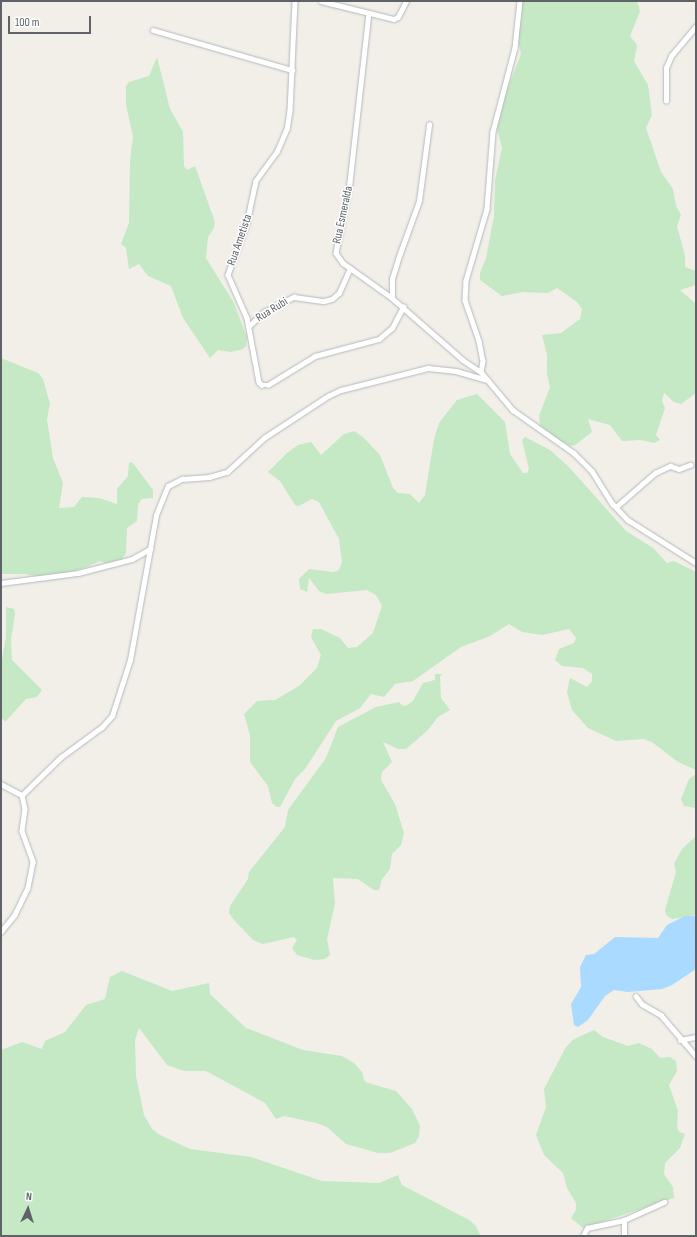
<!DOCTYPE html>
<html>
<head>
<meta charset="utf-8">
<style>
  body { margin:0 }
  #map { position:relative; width:697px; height:1237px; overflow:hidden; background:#f1efe8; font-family:"Sofia Sans Condensed",sans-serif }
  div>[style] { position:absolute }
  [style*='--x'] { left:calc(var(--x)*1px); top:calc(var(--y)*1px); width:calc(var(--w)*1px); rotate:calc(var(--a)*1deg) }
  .green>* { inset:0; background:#c5e8c5 }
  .water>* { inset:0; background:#aadaff }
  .roads { filter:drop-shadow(0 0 1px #b5b8bc) drop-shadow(0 0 1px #b5b8bc) }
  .minor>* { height:4.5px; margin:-2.25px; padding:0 2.25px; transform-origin:2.25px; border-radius:2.25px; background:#fff }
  span { translate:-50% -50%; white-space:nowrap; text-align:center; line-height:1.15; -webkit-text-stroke:3px #fff; paint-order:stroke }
  .street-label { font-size:12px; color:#5f6368 }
  .frame { position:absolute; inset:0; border:2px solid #5f6368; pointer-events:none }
  .north { position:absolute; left:8px; top:1189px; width:40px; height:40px; -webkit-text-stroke:3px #fff; paint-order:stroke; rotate:4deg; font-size:11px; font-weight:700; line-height:16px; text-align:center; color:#5f6368 }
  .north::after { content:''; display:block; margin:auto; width:14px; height:18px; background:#5f6368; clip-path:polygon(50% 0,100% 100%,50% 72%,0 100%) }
  .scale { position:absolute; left:8px; top:16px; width:83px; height:18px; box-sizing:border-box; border:2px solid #5f6368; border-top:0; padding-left:5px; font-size:12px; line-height:14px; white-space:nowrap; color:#5f6368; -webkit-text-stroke:3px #fff; paint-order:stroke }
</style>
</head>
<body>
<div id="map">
  <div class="green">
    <div style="clip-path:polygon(521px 1px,637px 1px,640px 11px,630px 36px,637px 45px,634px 61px,648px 85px,652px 115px,646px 128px,661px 172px,673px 189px,676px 206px,681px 215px,677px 226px,685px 256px,685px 267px,696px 271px,696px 285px,680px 290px,696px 304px,696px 393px,681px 404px,674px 402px,664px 393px,662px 401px,665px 408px,656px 435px,660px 440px,654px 443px,641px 440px,622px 441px,610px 425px,588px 419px,592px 432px,575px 445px,571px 446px,557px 439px,545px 431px,540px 425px,539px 416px,550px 387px,547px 374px,547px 355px,542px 335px,561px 333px,580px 319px,582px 309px,577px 302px,557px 288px,548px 293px,523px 292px,502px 296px,480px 280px,480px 273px,486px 258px,494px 216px,495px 180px,502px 148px,497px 129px,500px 108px,521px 54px,515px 26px)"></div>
    <div style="clip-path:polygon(157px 57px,170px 109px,183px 132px,184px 166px,187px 170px,195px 166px,215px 222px,214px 228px,208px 237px,206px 258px,234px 303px,247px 338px,246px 346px,243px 349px,231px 352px,218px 350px,210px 358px,183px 318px,171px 286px,148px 276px,139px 264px,129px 269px,126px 248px,121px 244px,129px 223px,130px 161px,133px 136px,126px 105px,126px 86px,129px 82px,149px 76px)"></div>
    <div style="clip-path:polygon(1px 358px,38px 373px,43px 379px,50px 404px,47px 419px,53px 458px,63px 483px,59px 508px,74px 507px,82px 497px,99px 498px,117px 504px,117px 489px,128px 476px,129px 463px,132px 462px,153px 490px,153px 498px,142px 499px,138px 504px,137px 521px,127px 528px,126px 553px,117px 567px,100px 561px,84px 568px,47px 578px,25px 574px,1px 574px)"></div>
    <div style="clip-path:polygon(477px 394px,505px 422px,510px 454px,523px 473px,527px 473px,529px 469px,522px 440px,525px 437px,550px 450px,568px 466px,626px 531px,653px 548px,667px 563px,674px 561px,696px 572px,696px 770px,678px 762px,652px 742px,643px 739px,616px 741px,588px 728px,572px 710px,567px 692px,570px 678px,587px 687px,592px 681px,592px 674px,583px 668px,562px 666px,555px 660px,559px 649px,574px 643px,576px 638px,569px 629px,542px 635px,522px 632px,509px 624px,490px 636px,461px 647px,413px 681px,395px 684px,384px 697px,371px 694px,360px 708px,336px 721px,305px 769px,295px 779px,280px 807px,277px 807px,272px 803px,268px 786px,250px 762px,250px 735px,244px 714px,257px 701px,275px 700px,299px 686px,317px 668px,321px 655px,311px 637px,313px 629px,321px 629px,340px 638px,348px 648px,357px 647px,373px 633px,382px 606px,376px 595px,367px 590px,326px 594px,319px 591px,309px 578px,307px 592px,300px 589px,299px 579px,309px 569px,334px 572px,339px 570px,342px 562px,339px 539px,319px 502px,312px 499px,299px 506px,295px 505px,280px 481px,268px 472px,287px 453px,298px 445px,311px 442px,321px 455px,344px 434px,354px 431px,363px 437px,380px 455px,393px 488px,398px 493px,410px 494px,419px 503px,425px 495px,434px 439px,439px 423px,457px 400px)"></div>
    <div style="clip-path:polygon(6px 607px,14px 609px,15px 614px,11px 640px,12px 660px,42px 690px,37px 697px,26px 699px,5px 722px,1px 717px,1px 665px,6px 637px)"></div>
    <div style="clip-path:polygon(435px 674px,443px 674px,440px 676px,441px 698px,450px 710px,438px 717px,427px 731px,406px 749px,398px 749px,383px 742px,392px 762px,382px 772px,381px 780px,395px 804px,404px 833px,401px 845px,392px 854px,390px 869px,382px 879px,379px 890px,374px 890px,358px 879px,333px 878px,335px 904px,327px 939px,330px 955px,325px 959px,314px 960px,297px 955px,292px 948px,297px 940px,294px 937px,263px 944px,253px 940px,234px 920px,229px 913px,230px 906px,248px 879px,249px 872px,285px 827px,288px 810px,326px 758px,338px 727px,376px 707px,399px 702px,403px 706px,407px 705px,413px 701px,423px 683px,435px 680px)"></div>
    <div style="clip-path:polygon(696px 774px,696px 808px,684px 806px,681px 799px,689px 779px)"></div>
    <div style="clip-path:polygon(696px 836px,696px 915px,672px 919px,666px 915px,665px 910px,676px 872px,674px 864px,682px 849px)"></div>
    <div style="clip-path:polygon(122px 971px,172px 991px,209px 983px,210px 994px,246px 1028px,303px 1050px,342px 1056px,354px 1063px,362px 1072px,365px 1082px,396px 1091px,412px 1109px,420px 1126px,419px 1136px,415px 1143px,390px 1153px,378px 1153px,346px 1144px,327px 1127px,316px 1123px,284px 1116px,276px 1119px,265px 1103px,206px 1071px,184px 1071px,167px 1065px,139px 1028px,135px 1040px,136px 1076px,144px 1115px,152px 1129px,158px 1134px,190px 1149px,251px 1157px,322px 1181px,379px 1183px,398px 1175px,402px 1185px,469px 1220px,475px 1225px,481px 1236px,1px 1236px,1px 1050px,22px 1042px,42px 1049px,45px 1041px,65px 1032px,86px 1005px,105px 999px,110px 977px)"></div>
    <div style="clip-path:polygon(594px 1030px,603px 1037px,628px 1046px,639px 1043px,652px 1049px,660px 1058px,670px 1057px,676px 1061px,677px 1071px,669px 1085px,678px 1111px,677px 1127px,679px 1132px,685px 1134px,680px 1148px,665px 1163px,664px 1174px,673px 1187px,674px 1198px,583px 1228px,571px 1218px,576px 1210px,576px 1203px,567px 1188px,563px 1173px,544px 1155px,536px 1135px,546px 1107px,544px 1089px,566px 1047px,574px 1039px)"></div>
  </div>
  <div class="water">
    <div style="clip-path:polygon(685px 916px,696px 916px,696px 969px,672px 985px,662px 989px,628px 992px,614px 990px,605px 996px,588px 1020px,578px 1027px,574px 1025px,571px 1004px,581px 987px,580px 967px,586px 955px,594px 954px,615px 937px,658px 938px,667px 925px)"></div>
  </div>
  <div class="roads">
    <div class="minor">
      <div style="--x:295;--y:1;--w:110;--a:92.6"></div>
      <div style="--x:290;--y:111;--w:18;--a:99"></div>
      <div style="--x:287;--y:129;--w:25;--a:113"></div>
      <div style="--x:277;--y:152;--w:36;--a:126"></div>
      <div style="--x:256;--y:181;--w:43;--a:102.1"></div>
      <div style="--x:247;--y:223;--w:55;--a:110.1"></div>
      <div style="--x:228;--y:275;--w:47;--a:66.2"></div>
      <div style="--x:247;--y:318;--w:65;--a:79.4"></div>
      <div style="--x:259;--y:382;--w:4;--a:45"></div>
      <div style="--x:262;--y:385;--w:6;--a:0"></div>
      <div style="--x:268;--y:385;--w:55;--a:-31.7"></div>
      <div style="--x:315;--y:356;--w:66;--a:-14.9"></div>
      <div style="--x:379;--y:339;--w:17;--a:-40"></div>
      <div style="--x:392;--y:328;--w:24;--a:-62"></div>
      <div style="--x:321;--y:1;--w:75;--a:13.9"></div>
      <div style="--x:394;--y:19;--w:4;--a:-27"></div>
      <div style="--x:398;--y:17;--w:18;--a:-63"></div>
      <div style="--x:520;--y:1;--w:47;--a:96.1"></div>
      <div style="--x:515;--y:48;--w:87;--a:104.7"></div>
      <div style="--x:493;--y:132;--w:77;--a:94.5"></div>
      <div style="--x:487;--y:209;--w:75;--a:106.3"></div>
      <div style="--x:466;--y:281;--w:19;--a:93"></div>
      <div style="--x:465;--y:300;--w:43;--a:71.1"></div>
      <div style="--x:479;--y:341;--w:20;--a:79"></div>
      <div style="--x:483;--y:361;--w:11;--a:100"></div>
      <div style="--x:481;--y:372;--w:50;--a:49.9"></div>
      <div style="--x:513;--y:410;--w:75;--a:35.2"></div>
      <div style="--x:574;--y:453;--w:25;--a:45"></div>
      <div style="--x:592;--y:471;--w:39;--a:58"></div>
      <div style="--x:613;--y:504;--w:22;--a:47"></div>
      <div style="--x:628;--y:520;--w:80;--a:32.3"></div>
      <div style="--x:369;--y:13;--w:171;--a:96.4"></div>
      <div style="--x:350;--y:183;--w:71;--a:101.3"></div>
      <div style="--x:336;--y:253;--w:12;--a:55"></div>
      <div style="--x:343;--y:263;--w:60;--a:35.5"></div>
      <div style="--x:392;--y:298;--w:94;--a:41.1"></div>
      <div style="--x:463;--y:360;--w:22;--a:34"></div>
      <div style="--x:153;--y:30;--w:145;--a:16.1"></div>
      <div style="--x:666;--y:101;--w:33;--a:-90"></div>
      <div style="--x:666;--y:68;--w:13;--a:-67"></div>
      <div style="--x:671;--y:56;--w:39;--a:-50"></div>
      <div style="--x:392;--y:298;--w:19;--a:-90"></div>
      <div style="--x:392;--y:279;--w:21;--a:-73"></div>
      <div style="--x:398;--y:259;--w:62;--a:-70.1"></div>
      <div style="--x:419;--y:201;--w:77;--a:-82.5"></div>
      <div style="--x:249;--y:326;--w:21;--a:-43"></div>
      <div style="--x:264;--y:312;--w:34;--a:-27"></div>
      <div style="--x:294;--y:297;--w:30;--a:8"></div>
      <div style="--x:324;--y:301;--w:8;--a:-14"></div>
      <div style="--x:332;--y:299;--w:9;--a:-41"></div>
      <div style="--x:339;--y:293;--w:27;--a:-66"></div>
      <div style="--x:616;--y:507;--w:52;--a:-41.1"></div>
      <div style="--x:655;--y:473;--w:17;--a:-25"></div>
      <div style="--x:670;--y:466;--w:9;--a:18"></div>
      <div style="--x:679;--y:469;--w:12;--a:-20"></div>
      <div style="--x:1;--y:583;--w:78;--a:-7.4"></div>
      <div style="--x:78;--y:573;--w:56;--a:-14.5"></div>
      <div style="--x:132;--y:559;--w:21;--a:-29"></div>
      <div style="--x:1;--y:784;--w:24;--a:28"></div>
      <div style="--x:22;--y:795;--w:14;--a:78"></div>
      <div style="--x:25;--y:809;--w:22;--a:98"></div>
      <div style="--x:22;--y:831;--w:33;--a:70"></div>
      <div style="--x:33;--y:862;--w:26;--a:101"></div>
      <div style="--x:28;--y:888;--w:30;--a:116"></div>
      <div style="--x:15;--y:915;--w:22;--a:129"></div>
      <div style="--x:22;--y:795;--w:54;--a:-44.3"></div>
      <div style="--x:61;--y:757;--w:51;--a:-36.2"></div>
      <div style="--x:102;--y:727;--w:15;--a:-48"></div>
      <div style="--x:112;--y:716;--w:59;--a:-72.2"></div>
      <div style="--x:130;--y:660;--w:147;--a:-79.8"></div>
      <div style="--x:156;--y:515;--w:31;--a:-68"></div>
      <div style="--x:168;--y:486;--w:16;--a:-27"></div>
      <div style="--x:182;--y:479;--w:27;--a:-4"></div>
      <div style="--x:209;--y:477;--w:19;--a:-16"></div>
      <div style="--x:227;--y:472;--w:50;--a:-42.6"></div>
      <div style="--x:264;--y:438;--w:77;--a:-33.3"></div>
      <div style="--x:328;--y:396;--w:14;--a:-25"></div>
      <div style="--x:341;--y:390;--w:90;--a:-14.2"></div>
      <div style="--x:428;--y:368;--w:28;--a:6"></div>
      <div style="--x:456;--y:371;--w:33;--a:16"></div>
      <div style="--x:636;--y:996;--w:10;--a:53"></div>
      <div style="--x:642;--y:1004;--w:22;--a:30"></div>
      <div style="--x:661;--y:1015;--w:54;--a:49.5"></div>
      <div style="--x:680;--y:1040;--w:16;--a:-11"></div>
      <div style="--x:583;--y:1236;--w:9;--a:-63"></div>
      <div style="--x:587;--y:1228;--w:38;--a:-12"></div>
      <div style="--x:624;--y:1220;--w:44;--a:-24.2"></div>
      <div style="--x:624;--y:1236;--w:16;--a:-90"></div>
    </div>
  </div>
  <div class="street-label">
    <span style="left:343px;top:215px;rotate:-78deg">Rua Esmeralda</span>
    <span style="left:240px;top:240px;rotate:-71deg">Rua Ametista</span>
    <span style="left:272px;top:310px;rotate:-32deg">Rua Rubi</span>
  </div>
  <div class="frame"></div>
  <div class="north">N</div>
  <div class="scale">100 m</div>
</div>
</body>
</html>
